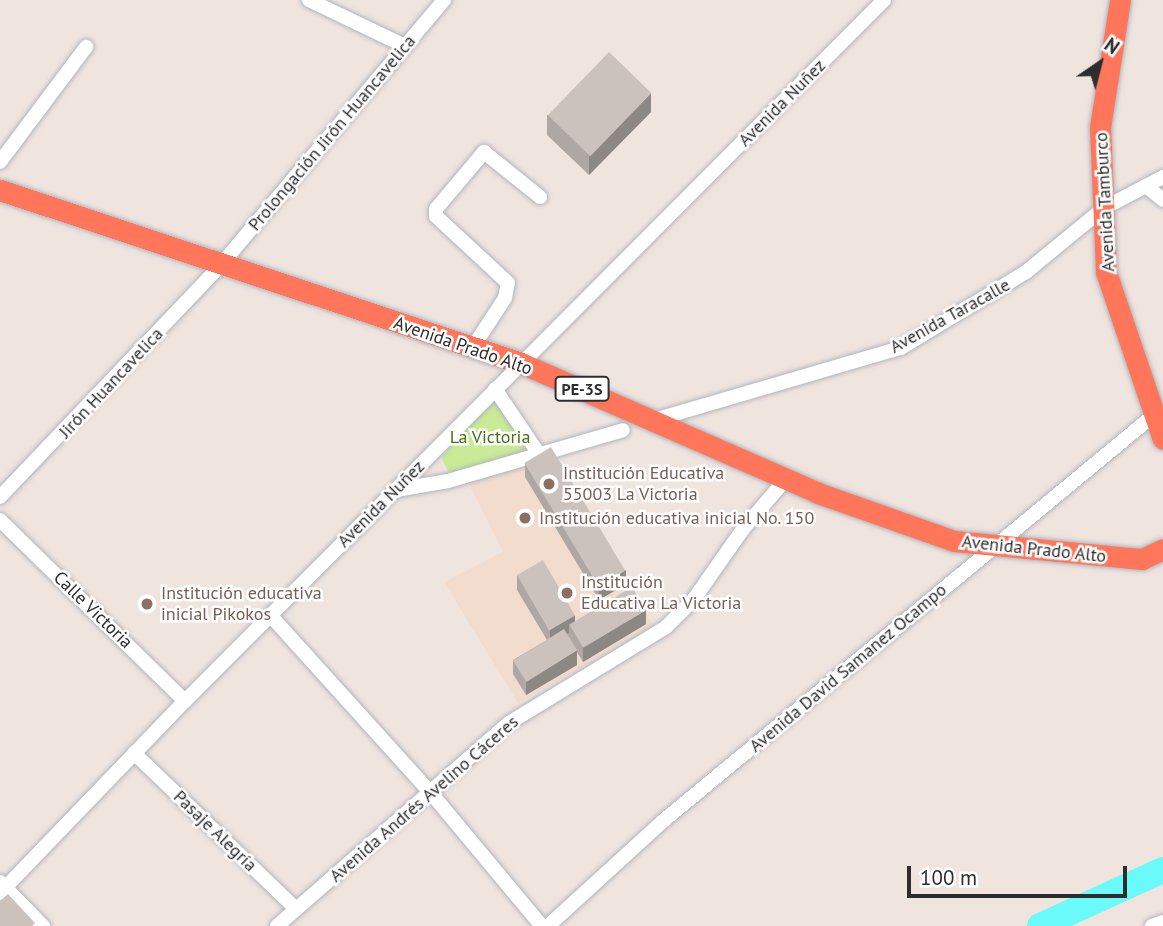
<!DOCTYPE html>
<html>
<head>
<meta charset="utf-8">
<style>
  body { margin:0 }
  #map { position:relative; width:1163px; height:926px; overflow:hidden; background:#f0e4df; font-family:"PT Sans",sans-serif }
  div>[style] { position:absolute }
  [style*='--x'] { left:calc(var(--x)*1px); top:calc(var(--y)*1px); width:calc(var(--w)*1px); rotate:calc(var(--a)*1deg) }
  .education>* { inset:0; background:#f2dcce }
  .green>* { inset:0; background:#caea97 }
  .river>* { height:26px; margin:-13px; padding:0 13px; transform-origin:13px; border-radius:13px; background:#6afafa }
  .roads { filter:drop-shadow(0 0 2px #afb6be) drop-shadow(0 0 2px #afb6be) }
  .minor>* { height:14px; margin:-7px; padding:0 7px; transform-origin:7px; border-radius:7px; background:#fff }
  .highway>* { height:21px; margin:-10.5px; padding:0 10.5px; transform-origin:10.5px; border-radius:10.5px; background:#ff765b }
  .wall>* { inset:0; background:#afa7a3 }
  .shaded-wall>* { inset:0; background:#8e8885 }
  .building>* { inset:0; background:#cbc2be; transform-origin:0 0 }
  .dots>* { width:19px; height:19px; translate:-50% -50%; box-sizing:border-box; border:4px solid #fff; border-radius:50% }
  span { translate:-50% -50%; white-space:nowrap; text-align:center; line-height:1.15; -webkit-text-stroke:5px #fff; paint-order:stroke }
  .shield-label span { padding:2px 5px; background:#fff; border:2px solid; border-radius:5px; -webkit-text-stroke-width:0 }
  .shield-label { font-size:16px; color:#2d2d2d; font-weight:700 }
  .street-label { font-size:18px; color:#2d2d2d }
  .park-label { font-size:18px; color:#417314 }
  .education-label { font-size:18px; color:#785e54 }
  .left { translate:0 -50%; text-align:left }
  .north { position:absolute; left:1065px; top:28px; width:70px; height:70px; -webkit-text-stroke:5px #fff; paint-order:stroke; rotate:35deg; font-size:19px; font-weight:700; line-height:28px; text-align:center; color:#2d2d2d }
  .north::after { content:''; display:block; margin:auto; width:24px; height:32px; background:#2d2d2d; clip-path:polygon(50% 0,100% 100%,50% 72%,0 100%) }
  .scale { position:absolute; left:907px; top:866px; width:220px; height:32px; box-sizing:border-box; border:4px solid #2d2d2d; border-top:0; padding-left:9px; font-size:21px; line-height:24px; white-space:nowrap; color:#2d2d2d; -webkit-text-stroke:5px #fff; paint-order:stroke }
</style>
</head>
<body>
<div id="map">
  <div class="education">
    <div style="clip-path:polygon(553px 455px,654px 627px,518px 703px,444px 582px,503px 552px,468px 482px)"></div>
  </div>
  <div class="green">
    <div style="clip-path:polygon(492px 397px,531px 452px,450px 474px,441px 458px)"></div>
  </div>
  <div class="river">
    <div style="--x:1040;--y:926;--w:135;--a:-24.5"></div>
  </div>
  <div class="roads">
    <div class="minor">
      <div style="--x:309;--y:0;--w:106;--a:25.6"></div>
      <div style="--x:0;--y:162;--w:144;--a:-53.2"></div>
      <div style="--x:1146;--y:186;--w:22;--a:39"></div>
      <div style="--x:473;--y:347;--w:59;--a:-56.9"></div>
      <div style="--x:505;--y:298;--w:15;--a:-79"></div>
      <div style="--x:508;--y:283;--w:98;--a:-137.1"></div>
      <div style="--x:436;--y:216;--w:7;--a:-90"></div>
      <div style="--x:436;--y:209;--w:75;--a:-49.9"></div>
      <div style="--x:484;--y:152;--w:72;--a:38.8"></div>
      <div style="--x:495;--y:389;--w:78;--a:55.9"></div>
      <div style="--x:654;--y:420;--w:257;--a:-16.3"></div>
      <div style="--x:901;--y:348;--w:146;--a:-31.3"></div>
      <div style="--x:1026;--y:272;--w:101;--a:-39.4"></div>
      <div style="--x:1104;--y:208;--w:67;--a:-27.7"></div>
      <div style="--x:396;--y:490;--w:53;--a:-9.8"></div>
      <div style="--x:448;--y:481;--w:182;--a:-16.2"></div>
      <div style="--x:0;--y:497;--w:319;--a:-46.4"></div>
      <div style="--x:220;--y:266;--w:348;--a:-49.9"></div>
      <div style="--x:0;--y:520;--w:259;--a:44.4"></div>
      <div style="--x:270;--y:615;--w:240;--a:47.9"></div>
      <div style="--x:431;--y:793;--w:173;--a:50.2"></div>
      <div style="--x:134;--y:753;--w:225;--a:43.9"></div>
      <div style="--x:0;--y:882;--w:62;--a:45.7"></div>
      <div style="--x:0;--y:893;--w:267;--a:-46.1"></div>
      <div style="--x:185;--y:701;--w:990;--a:-45.08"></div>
      <div style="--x:277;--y:926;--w:308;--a:-41.2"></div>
      <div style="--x:509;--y:723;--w:184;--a:-31.4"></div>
      <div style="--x:666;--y:627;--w:40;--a:-45"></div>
      <div style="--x:694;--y:599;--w:85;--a:-55"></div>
      <div style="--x:743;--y:529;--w:66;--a:-49.3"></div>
      <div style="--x:548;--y:926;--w:156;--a:-42.4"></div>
      <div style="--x:663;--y:821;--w:637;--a:-39.59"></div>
      <div style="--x:1152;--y:926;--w:12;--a:-20"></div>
    </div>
    <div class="highway">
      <div style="--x:1120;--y:0;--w:129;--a:98.9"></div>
      <div style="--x:1100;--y:127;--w:145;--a:87.6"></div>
      <div style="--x:1106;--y:272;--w:176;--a:71.2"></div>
      <div style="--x:0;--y:190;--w:549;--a:18.37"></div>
      <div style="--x:521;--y:363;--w:324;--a:23.6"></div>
      <div style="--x:818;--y:493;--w:144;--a:19.4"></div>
      <div style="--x:954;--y:541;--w:189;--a:5.5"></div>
      <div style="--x:1142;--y:559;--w:23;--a:-25"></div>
    </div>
  </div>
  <div class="wall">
    <div style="clip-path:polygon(651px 112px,589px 175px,547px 135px,547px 115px)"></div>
    <div style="clip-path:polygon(525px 463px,626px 584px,599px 600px,525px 477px)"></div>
    <div style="clip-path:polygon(517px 575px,575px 621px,646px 624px,583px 662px,577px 652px,577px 665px,526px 695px,513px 674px,513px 660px,547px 640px,517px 590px)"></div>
  </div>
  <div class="shaded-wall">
    <div style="clip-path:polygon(651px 93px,651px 112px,589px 175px,589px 156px)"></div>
    <div style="clip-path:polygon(626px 570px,626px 584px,599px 600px,599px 586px)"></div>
    <div style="clip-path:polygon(646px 610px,646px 624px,583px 662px,583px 647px)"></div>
    <div style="clip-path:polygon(575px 615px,575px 629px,569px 624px,569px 633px,550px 644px,550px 630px)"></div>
    <div style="clip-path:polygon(577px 650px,577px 665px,526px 695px,526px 681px)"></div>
  </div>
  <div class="building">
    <div style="left:609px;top:52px;width:59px;height:88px;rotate:44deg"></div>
    <div style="left:551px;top:447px;width:144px;height:31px;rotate:59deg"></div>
    <div style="left:543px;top:560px;width:64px;height:30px;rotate:60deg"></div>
    <div style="left:632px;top:587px;width:27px;height:73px;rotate:59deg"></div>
    <div style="left:564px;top:629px;width:25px;height:60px;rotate:58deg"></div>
    <div style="clip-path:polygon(8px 894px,35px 923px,32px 926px,0 926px,0 901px)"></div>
  </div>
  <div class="dots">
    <div style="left:549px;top:484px;background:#8d6e63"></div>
    <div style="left:525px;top:518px;background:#8d6e63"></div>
    <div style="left:567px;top:593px;background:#8d6e63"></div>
    <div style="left:147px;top:604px;background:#8d6e63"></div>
  </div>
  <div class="shield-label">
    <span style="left:582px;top:389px">PE-3S</span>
  </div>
  <div class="street-label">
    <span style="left:782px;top:103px;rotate:-45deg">Avenida Nuñez</span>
    <span style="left:332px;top:133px;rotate:-50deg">Prolongación Jirón Huancavelica</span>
    <span style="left:1105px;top:202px;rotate:-93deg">Avenida Tamburco</span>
    <span style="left:950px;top:316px;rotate:-29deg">Avenida Taracalle</span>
    <span style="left:463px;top:346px;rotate:19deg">Avenida Prado Alto</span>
    <span style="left:111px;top:383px;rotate:-47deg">Jirón Huancavelica</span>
    <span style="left:381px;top:504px;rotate:-45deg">Avenida Nuñez</span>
    <span style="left:1034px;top:549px;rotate:6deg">Avenida Prado Alto</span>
    <span style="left:93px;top:610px;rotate:44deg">Calle Victoria</span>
    <span style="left:848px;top:668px;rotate:-40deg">Avenida David Samanez Ocampo</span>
    <span style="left:424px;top:799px;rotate:-41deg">Avenida Andrés Avelino Cáceres</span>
    <span style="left:215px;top:831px;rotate:44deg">Pasaje Alegría</span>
  </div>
  <div class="park-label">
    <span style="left:490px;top:437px">La Victoria</span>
  </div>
  <div class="education-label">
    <span class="left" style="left:563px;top:484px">Institución Educativa<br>55003 La Victoria</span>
    <span class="left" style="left:539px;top:518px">Institución educativa inicial No. 150</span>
    <span class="left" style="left:581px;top:593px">Institución<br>Educativa La Victoria</span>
    <span class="left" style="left:161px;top:604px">Institución educativa<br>inicial Pikokos</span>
  </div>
  <div class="north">N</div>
  <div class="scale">100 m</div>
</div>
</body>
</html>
